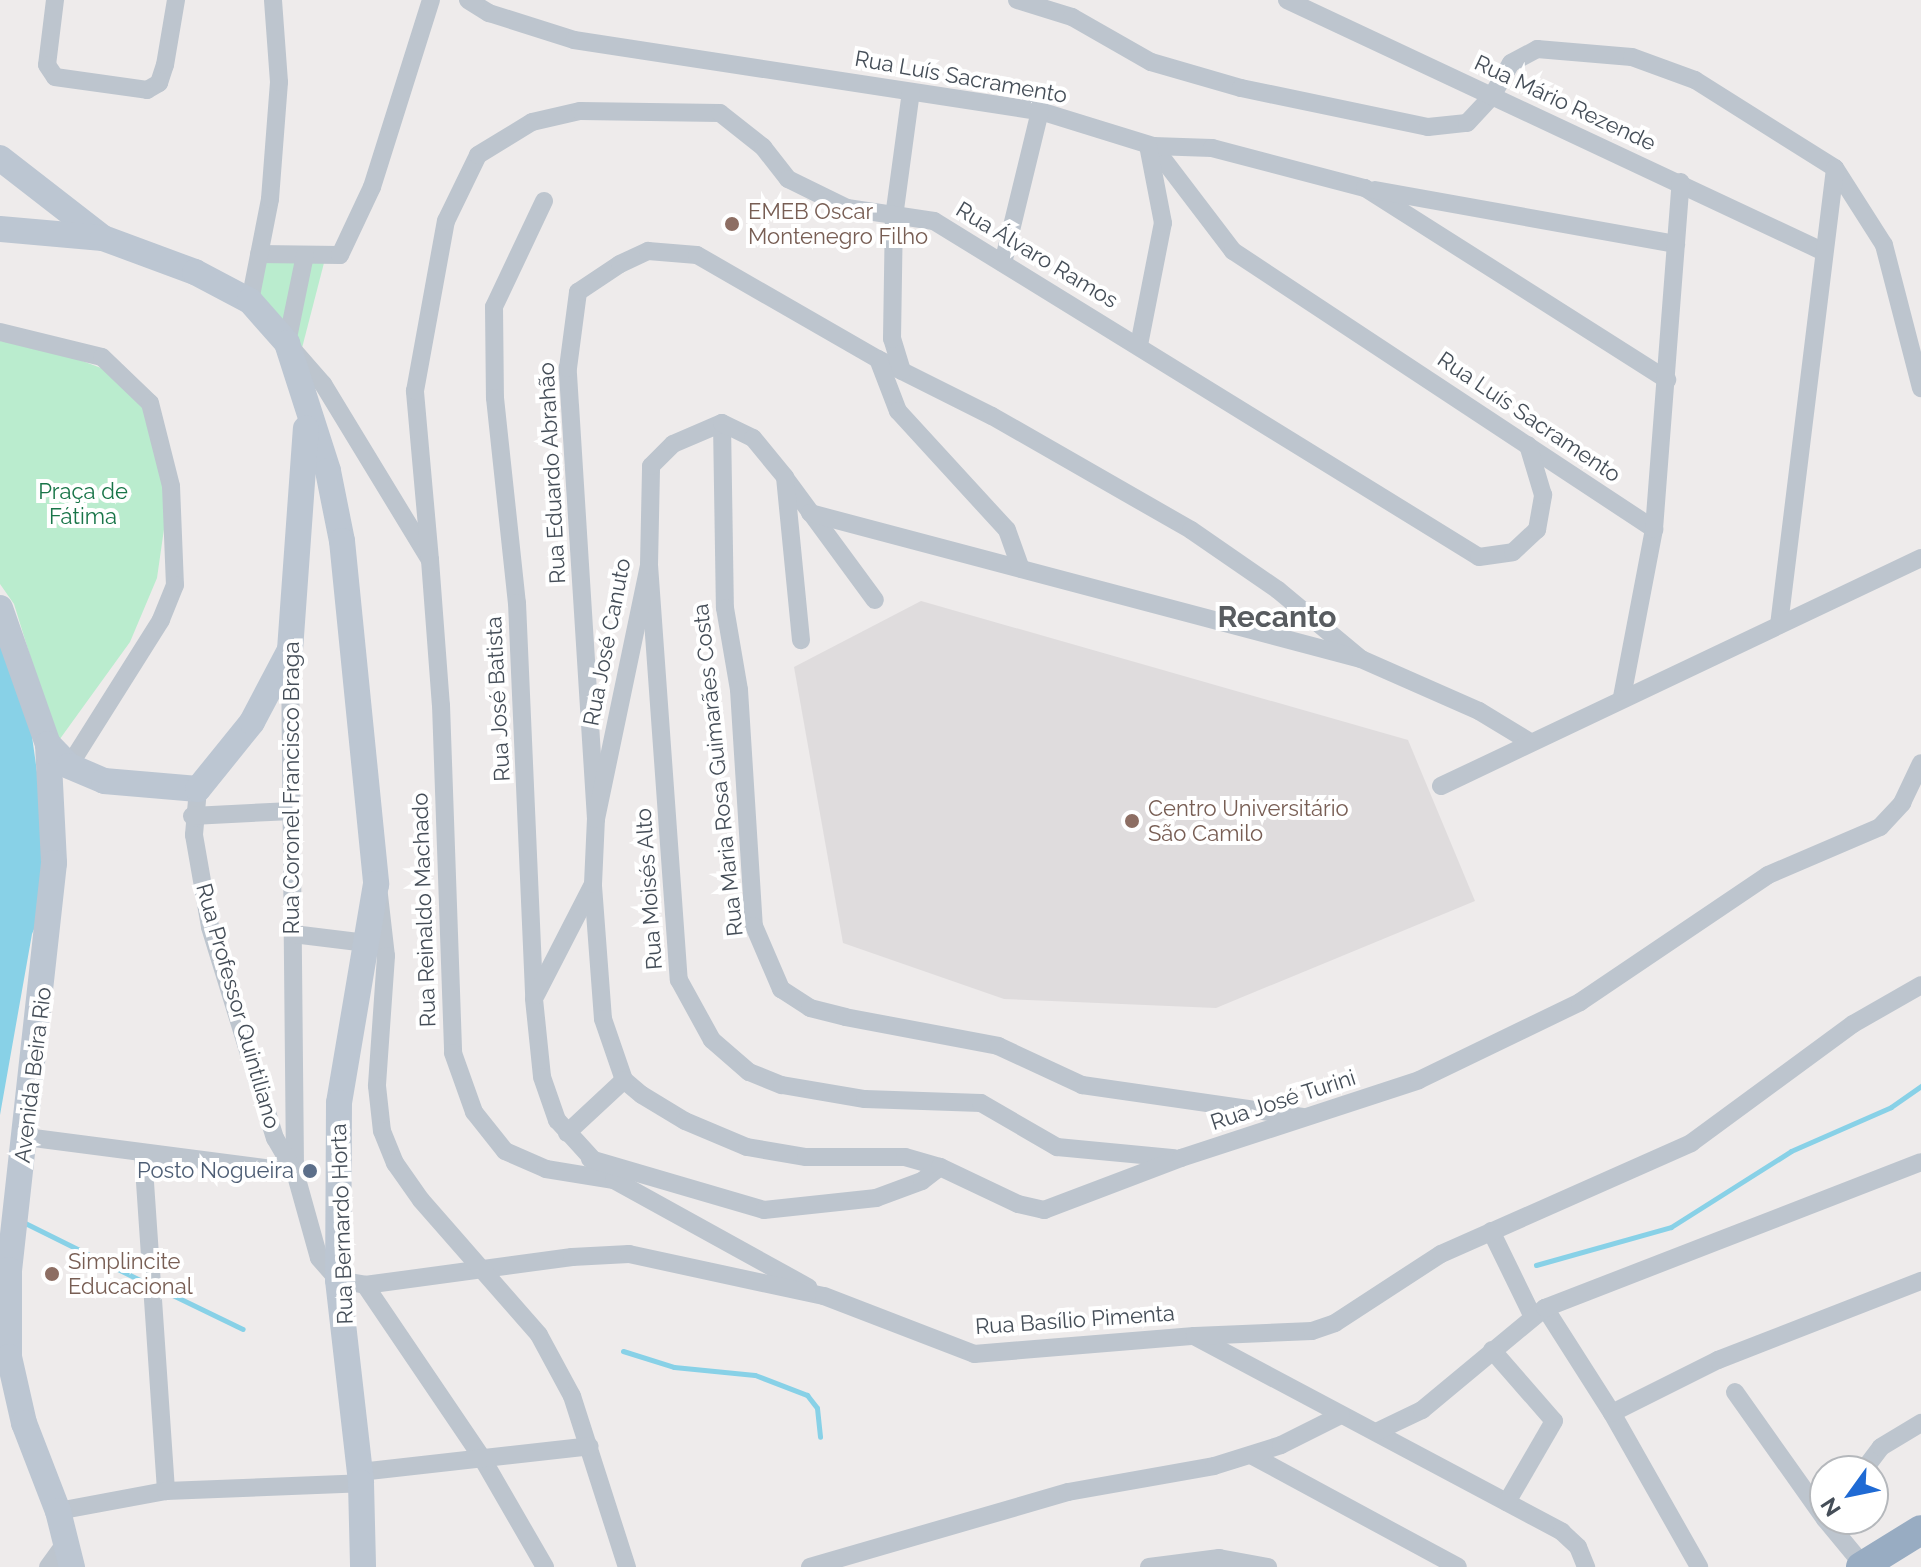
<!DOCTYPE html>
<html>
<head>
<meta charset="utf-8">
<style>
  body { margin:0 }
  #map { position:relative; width:1921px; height:1567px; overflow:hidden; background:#eeebeb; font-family:Raleway,sans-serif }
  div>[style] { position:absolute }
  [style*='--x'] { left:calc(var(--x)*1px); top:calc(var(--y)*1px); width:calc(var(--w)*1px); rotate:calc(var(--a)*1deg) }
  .education>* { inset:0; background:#dfdcdd }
  .green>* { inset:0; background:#baecce }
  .water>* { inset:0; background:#88d1e7 }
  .stream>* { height:5px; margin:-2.5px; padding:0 2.5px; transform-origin:2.5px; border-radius:2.5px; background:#88d1e7 }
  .minor>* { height:18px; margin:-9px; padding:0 9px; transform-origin:9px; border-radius:9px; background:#bdc5ce }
  .secondary>* { height:26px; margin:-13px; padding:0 13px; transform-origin:13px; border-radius:13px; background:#bcc6d2 }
  .trunk>* { height:30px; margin:-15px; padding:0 15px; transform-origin:15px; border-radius:15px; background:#98acc2 }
  .dots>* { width:22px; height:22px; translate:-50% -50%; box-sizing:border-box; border:4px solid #fff; border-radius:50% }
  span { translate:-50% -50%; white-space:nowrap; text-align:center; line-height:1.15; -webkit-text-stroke:8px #fff; paint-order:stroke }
  .street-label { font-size:22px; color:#454e58 }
  .education-label { font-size:22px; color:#785e54 }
  .left { translate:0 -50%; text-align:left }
  .park-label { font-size:22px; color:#197549 }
  .service-label { font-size:22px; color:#4e5e75 }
  .right { translate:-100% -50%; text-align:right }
  .district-label { font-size:30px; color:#585c60; font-weight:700 }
  .north { position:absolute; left:1809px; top:1455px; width:80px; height:80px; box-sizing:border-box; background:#fff; border:2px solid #b5b8bc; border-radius:50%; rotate:237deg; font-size:22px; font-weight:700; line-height:32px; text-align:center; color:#454e58 }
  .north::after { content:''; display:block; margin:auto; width:28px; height:36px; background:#1f6ad4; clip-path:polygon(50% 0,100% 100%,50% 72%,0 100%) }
</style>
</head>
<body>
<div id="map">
  <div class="education">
    <div style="clip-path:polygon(921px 601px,1408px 740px,1475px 901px,1216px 1008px,1004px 999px,843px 943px,794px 667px)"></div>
  </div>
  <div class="green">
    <div style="clip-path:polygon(325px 259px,302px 348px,257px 295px,264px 260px)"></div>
    <div style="clip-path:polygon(0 341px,48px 348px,101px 368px,150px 408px,167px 508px,157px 578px,130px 642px,57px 743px,14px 604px,0 584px)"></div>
  </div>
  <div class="water">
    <div style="clip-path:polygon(0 630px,29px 715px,45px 829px,47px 898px,32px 934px,0 1115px)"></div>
  </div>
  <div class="stream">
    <div style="--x:23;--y:1222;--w:135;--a:26.4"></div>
    <div style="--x:1536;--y:1265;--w:140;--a:-15.7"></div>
    <div style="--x:1671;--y:1227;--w:142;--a:-32.3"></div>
    <div style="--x:1791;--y:1151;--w:109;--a:-23.7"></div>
    <div style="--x:1891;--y:1107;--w:37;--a:-35"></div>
    <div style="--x:158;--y:1288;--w:94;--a:25.8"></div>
    <div style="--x:623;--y:1351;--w:53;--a:17.4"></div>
    <div style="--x:674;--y:1367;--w:81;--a:5.6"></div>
    <div style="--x:755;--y:1375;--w:56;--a:21"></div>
    <div style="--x:807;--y:1395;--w:16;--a:52"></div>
    <div style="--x:817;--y:1408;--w:29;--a:84"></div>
  </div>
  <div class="minor">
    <div style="--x:55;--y:0;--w:65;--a:97"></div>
    <div style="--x:47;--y:65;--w:14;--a:56"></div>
    <div style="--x:55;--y:77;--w:93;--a:8"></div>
    <div style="--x:147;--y:90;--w:14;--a:-30"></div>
    <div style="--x:159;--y:83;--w:19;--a:-72"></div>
    <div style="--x:165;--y:65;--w:66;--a:-80.4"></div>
    <div style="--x:468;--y:0;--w:25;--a:32"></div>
    <div style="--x:489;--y:13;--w:89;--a:17.6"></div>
    <div style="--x:574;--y:40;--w:471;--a:8.7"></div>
    <div style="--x:1040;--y:111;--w:118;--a:17.2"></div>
    <div style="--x:1153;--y:146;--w:132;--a:52.7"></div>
    <div style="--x:1233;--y:251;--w:505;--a:33.44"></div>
    <div style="--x:1017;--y:0;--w:58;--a:17.2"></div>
    <div style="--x:1072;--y:17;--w:91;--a:29.7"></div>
    <div style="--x:1151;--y:62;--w:94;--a:16.1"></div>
    <div style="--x:1241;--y:88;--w:191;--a:11.8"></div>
    <div style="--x:1428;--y:127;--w:39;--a:-6"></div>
    <div style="--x:1467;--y:123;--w:37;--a:-47"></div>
    <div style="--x:1492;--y:96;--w:38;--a:-60"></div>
    <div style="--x:1511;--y:63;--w:30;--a:-28"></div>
    <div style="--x:1537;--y:49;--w:95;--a:4.8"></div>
    <div style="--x:1632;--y:57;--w:67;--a:20.1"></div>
    <div style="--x:1695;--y:80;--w:165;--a:32.2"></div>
    <div style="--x:1835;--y:168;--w:91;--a:57.5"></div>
    <div style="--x:1884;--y:245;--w:148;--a:75.5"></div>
    <div style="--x:1287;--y:0;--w:591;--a:25.13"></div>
    <div style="--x:1153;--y:146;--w:59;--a:1.9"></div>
    <div style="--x:1212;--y:148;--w:158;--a:14.7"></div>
    <div style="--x:1365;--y:188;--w:358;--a:32.4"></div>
    <div style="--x:1375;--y:190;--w:306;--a:10.2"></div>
    <div style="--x:544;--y:201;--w:117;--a:115.3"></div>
    <div style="--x:494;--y:307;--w:91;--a:89.4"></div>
    <div style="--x:495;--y:398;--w:206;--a:83.9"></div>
    <div style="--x:517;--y:603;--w:396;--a:87.5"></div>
    <div style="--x:534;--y:999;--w:78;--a:84.1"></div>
    <div style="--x:542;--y:1077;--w:46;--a:70.8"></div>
    <div style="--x:557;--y:1120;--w:61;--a:47.7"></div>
    <div style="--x:259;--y:254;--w:81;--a:0.7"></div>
    <div style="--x:340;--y:255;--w:75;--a:-64.8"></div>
    <div style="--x:372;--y:187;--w:196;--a:-72.5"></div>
    <div style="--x:305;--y:255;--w:90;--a:101.6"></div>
    <div style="--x:287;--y:343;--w:55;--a:48.7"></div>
    <div style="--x:323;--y:384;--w:206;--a:58.7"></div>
    <div style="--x:430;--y:560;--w:145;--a:85.7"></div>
    <div style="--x:441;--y:705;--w:348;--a:88"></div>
    <div style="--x:453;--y:1053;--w:63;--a:70.4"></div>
    <div style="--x:474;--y:1112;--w:50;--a:51.5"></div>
    <div style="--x:505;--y:1151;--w:45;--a:23.7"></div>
    <div style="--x:546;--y:1169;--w:69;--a:9.2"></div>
    <div style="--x:614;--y:1180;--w:222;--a:28.9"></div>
    <div style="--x:1003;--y:263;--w:156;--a:-76.3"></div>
    <div style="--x:250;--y:301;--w:104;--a:-78.9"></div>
    <div style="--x:270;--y:199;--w:117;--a:-85.6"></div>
    <div style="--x:279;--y:82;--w:82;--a:-94.2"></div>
    <div style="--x:0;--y:332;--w:105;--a:13.8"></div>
    <div style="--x:102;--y:357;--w:66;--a:43.8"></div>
    <div style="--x:150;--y:403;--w:86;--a:75.8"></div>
    <div style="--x:171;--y:486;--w:99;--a:87.7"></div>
    <div style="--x:175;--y:585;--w:38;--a:112"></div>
    <div style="--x:161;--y:620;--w:173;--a:122.2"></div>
    <div style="--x:1139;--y:345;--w:124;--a:-78.9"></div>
    <div style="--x:1163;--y:223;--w:79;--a:-100.9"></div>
    <div style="--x:878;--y:359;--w:127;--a:26.6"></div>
    <div style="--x:992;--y:416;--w:229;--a:29.8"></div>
    <div style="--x:1191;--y:530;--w:106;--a:34.6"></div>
    <div style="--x:1278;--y:590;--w:107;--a:39.7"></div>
    <div style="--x:902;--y:371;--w:34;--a:-107"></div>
    <div style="--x:892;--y:339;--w:122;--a:-89.1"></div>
    <div style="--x:894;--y:217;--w:126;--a:-82.3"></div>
    <div style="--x:722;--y:423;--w:185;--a:89.1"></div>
    <div style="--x:725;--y:608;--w:83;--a:80.3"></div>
    <div style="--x:739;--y:690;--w:236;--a:86.4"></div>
    <div style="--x:754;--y:926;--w:69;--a:66.8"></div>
    <div style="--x:781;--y:989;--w:35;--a:33"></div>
    <div style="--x:810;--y:1008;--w:36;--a:14"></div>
    <div style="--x:845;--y:1017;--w:156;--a:10.7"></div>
    <div style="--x:998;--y:1046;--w:93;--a:24.9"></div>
    <div style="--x:1082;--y:1085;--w:223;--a:8.2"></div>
    <div style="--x:786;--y:479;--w:150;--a:53.7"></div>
    <div style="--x:810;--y:513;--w:570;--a:14.84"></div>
    <div style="--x:1361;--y:659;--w:129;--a:23.8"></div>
    <div style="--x:1479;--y:711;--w:60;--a:31.3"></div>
    <div style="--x:430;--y:560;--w:170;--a:-95.1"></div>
    <div style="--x:415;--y:391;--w:173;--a:-79.7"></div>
    <div style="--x:446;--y:221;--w:73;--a:-64.1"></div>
    <div style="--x:478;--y:155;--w:63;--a:-31.4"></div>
    <div style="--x:532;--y:122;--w:49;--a:-12.9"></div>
    <div style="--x:580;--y:111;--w:140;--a:0.8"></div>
    <div style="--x:720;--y:113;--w:55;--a:38.3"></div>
    <div style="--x:763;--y:147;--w:41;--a:52"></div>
    <div style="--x:788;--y:179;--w:66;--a:26.2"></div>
    <div style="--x:847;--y:208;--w:88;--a:8.5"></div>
    <div style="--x:934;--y:221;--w:640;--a:31.65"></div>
    <div style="--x:1479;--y:557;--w:34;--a:-8"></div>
    <div style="--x:1513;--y:552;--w:33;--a:-43"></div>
    <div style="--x:1537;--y:530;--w:36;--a:-80"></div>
    <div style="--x:1543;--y:495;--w:52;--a:-106.7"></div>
    <div style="--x:649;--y:565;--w:416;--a:85.9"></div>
    <div style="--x:679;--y:980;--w:68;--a:61.2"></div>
    <div style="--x:712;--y:1040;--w:49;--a:40.9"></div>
    <div style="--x:749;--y:1072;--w:35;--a:22"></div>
    <div style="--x:782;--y:1085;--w:84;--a:9.6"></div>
    <div style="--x:865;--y:1099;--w:116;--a:2"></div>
    <div style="--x:981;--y:1103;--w:88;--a:30.1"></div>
    <div style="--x:1057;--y:1147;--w:118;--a:5.4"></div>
    <div style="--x:1779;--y:625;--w:460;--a:-83"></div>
    <div style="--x:290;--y:655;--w:514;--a:89.44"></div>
    <div style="--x:1622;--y:697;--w:171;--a:-79.2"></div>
    <div style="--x:1654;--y:529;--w:348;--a:-85.6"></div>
    <div style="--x:1441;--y:786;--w:531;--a:-25.41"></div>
    <div style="--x:198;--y:789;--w:46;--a:95"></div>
    <div style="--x:194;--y:835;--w:93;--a:80.1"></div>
    <div style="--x:210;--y:927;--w:221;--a:72.9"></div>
    <div style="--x:275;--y:1138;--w:39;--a:60"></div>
    <div style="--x:295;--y:1172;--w:89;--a:74.4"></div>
    <div style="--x:319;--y:1258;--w:29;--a:49"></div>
    <div style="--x:338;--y:1280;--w:27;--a:10"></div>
    <div style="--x:365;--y:1285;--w:209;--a:-7.7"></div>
    <div style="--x:572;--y:1257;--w:57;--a:-3"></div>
    <div style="--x:629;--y:1254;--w:199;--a:12.2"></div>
    <div style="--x:824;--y:1296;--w:161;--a:21.1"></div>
    <div style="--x:974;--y:1354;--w:221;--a:-4.7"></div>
    <div style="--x:1194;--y:1336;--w:417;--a:28"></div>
    <div style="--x:1562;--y:1532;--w:22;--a:43"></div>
    <div style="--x:1578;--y:1547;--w:22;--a:68"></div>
    <div style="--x:192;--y:816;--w:100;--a:-2.9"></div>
    <div style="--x:596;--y:819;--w:452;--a:-93.6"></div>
    <div style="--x:568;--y:368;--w:77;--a:-82.5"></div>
    <div style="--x:578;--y:292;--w:50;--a:-33.7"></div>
    <div style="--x:620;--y:264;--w:31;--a:-25"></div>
    <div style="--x:648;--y:251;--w:49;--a:4.7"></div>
    <div style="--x:697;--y:255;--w:209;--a:29.9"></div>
    <div style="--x:878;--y:359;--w:56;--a:69"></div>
    <div style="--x:898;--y:411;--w:161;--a:47.5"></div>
    <div style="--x:1007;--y:530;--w:41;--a:70.3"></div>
    <div style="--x:593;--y:886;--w:133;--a:85.7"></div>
    <div style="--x:603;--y:1019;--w:65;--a:71"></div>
    <div style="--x:624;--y:1080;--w:23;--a:40"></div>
    <div style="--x:642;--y:1095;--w:50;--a:31.2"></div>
    <div style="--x:685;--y:1121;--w:67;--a:22.8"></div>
    <div style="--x:747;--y:1147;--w:60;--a:9.6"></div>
    <div style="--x:806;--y:1157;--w:99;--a:0"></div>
    <div style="--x:905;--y:1157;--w:36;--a:16"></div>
    <div style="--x:379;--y:895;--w:61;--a:83.5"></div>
    <div style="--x:386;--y:956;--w:130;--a:94"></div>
    <div style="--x:377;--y:1086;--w:45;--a:83.7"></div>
    <div style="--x:382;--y:1131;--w:35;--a:68"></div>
    <div style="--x:395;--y:1163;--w:45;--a:54.9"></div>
    <div style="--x:421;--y:1200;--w:179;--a:48.8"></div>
    <div style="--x:539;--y:1335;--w:69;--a:61.6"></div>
    <div style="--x:572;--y:1396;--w:180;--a:72.2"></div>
    <div style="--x:293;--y:934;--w:74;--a:7"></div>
    <div style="--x:536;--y:995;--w:125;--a:-62.8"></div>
    <div style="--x:593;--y:884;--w:65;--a:-87.4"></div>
    <div style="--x:596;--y:819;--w:259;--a:-78.2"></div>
    <div style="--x:649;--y:565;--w:99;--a:-88.8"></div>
    <div style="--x:651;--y:466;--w:31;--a:-45"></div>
    <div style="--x:673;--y:444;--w:53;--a:-23.2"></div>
    <div style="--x:722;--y:423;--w:34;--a:26"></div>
    <div style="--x:753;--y:438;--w:50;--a:50.6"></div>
    <div style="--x:785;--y:477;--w:164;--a:84.4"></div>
    <div style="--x:567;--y:1133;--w:78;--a:-42.9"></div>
    <div style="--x:26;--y:1137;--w:271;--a:7.4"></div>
    <div style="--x:143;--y:1153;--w:339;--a:86.1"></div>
    <div style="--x:590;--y:1159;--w:181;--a:16.3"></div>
    <div style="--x:764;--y:1210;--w:113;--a:-6.1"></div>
    <div style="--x:876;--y:1198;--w:49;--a:-20.3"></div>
    <div style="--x:922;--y:1181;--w:23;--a:-38"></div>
    <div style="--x:940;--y:1167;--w:86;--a:25.4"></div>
    <div style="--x:1018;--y:1204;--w:27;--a:13"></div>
    <div style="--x:1044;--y:1210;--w:147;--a:-20.8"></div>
    <div style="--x:1181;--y:1158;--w:250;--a:-18.1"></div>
    <div style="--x:1419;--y:1080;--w:179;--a:-25.8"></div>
    <div style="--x:1580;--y:1002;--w:227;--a:-34"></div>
    <div style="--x:1768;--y:875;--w:122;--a:-23.2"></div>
    <div style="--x:1880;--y:827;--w:33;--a:-47"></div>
    <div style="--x:1902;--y:803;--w:44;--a:-64.6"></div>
    <div style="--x:1491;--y:1231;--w:93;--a:64"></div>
    <div style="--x:365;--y:1285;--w:209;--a:55.9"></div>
    <div style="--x:482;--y:1458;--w:126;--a:60"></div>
    <div style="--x:1545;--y:1308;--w:125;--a:57.5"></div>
    <div style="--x:1612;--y:1413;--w:177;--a:60.5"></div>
    <div style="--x:1195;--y:1336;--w:117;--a:-2.4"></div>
    <div style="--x:1312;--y:1331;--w:24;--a:-19"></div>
    <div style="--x:1335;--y:1323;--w:126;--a:-33.1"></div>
    <div style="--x:1441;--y:1254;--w:274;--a:-23.9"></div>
    <div style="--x:1691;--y:1143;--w:201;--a:-36.3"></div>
    <div style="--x:1853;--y:1024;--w:78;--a:-29.8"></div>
    <div style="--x:1492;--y:1350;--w:94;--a:48.9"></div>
    <div style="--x:1554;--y:1421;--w:94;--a:120.1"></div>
    <div style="--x:1735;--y:1392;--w:156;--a:54.7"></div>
    <div style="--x:1612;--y:1413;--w:119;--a:-26.6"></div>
    <div style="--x:1718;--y:1360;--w:218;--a:-21.3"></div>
    <div style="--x:1378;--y:1431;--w:49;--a:-25.5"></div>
    <div style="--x:1422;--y:1410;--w:160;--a:-39.7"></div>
    <div style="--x:1545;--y:1308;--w:403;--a:-21.2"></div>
    <div style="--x:1251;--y:1455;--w:235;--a:28.4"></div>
    <div style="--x:1863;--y:1471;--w:30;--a:-53"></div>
    <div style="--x:1881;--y:1447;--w:47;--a:-31"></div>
    <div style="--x:360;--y:1472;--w:231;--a:-6.4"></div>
    <div style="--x:58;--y:1511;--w:110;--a:-10.5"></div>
    <div style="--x:166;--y:1491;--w:195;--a:-2.3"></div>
    <div style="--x:1825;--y:1519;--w:60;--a:50.4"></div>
    <div style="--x:48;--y:1567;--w:32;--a:-54"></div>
    <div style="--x:810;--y:1567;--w:269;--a:-16.2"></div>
    <div style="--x:1068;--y:1492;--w:148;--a:-10.1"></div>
    <div style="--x:1214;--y:1466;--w:70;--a:-17.4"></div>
    <div style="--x:1281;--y:1445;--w:67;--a:-26.6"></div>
    <div style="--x:1149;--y:1567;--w:71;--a:-7.3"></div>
    <div style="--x:1219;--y:1558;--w:50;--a:10.4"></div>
  </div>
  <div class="secondary">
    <div style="--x:0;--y:158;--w:130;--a:37.8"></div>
    <div style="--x:0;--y:229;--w:103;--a:5"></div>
    <div style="--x:103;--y:238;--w:98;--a:20.3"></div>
    <div style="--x:195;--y:272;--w:62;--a:27.8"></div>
    <div style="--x:250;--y:301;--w:56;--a:48.6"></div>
    <div style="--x:287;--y:343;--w:134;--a:72.2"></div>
    <div style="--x:328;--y:471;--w:71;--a:78.7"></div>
    <div style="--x:342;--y:541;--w:345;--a:84.3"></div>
    <div style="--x:376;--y:884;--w:222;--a:99.6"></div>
    <div style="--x:339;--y:1103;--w:177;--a:90.3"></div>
    <div style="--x:338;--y:1280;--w:204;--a:83.5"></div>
    <div style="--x:361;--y:1483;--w:84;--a:88.6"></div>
    <div style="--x:0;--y:608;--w:144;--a:70.6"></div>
    <div style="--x:48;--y:744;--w:119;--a:87.1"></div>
    <div style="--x:54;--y:863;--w:409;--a:96.3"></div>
    <div style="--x:9;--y:1270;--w:87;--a:90"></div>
    <div style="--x:9;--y:1357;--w:68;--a:77.2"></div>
    <div style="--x:24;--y:1423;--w:94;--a:68.9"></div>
    <div style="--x:58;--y:1511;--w:58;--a:76"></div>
    <div style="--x:48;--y:744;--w:30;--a:46"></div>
    <div style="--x:69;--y:766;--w:38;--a:23"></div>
    <div style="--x:104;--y:781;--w:94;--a:4.9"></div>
    <div style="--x:198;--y:789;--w:86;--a:-51.1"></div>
    <div style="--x:252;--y:722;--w:81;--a:-62.2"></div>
    <div style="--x:290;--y:650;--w:222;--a:-85.9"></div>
  </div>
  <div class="trunk">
    <div style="--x:1861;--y:1567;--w:70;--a:-31.7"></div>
  </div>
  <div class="dots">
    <div style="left:732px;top:224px;background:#8d6e63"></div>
    <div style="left:1132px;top:821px;background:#8d6e63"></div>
    <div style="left:310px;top:1171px;background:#5c6f8a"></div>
    <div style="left:52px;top:1274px;background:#8d6e63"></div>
  </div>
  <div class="street-label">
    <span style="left:961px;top:77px;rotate:10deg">Rua Luís Sacramento</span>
    <span style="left:1565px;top:103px;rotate:25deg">Rua Mário Rezende</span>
    <span style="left:1037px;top:255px;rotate:31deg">Rua Álvaro Ramos</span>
    <span style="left:1529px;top:417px;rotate:34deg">Rua Luís Sacramento</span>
    <span style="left:552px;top:473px;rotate:-93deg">Rua Eduardo Abrahão</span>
    <span style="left:607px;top:642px;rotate:-79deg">Rua José Canuto</span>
    <span style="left:498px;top:699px;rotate:-93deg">Rua José Batista</span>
    <span style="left:718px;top:770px;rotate:-96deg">Rua Maria Rosa Guimarães Costa</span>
    <span style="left:292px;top:788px;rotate:-90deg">Rua Coronel Francisco Braga</span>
    <span style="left:649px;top:889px;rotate:-94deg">Rua Moisés Alto</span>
    <span style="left:424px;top:910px;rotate:-92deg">Rua Reinaldo Machado</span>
    <span style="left:238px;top:1006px;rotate:74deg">Rua Professor Quintiliano</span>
    <span style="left:33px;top:1075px;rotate:-83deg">Avenida Beira Rio</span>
    <span style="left:1283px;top:1100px;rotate:-18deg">Rua José Turini</span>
    <span style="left:342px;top:1224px;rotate:-92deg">Rua Bernardo Horta</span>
    <span style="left:1075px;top:1320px;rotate:-4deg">Rua Basílio Pimenta</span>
  </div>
  <div class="education-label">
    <span class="left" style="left:748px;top:224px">EMEB Oscar<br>Montenegro Filho</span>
    <span class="left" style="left:1148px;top:821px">Centro Universitário<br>São Camilo</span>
    <span class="left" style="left:68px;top:1274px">Simplincite<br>Educacional</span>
  </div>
  <div class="park-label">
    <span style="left:83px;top:504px">Praça de<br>Fátima</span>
  </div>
  <div class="service-label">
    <span class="right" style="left:294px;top:1171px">Posto Nogueira</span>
  </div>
  <div class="district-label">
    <span style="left:1277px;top:617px">Recanto</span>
  </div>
  <div class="north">N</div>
</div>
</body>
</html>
